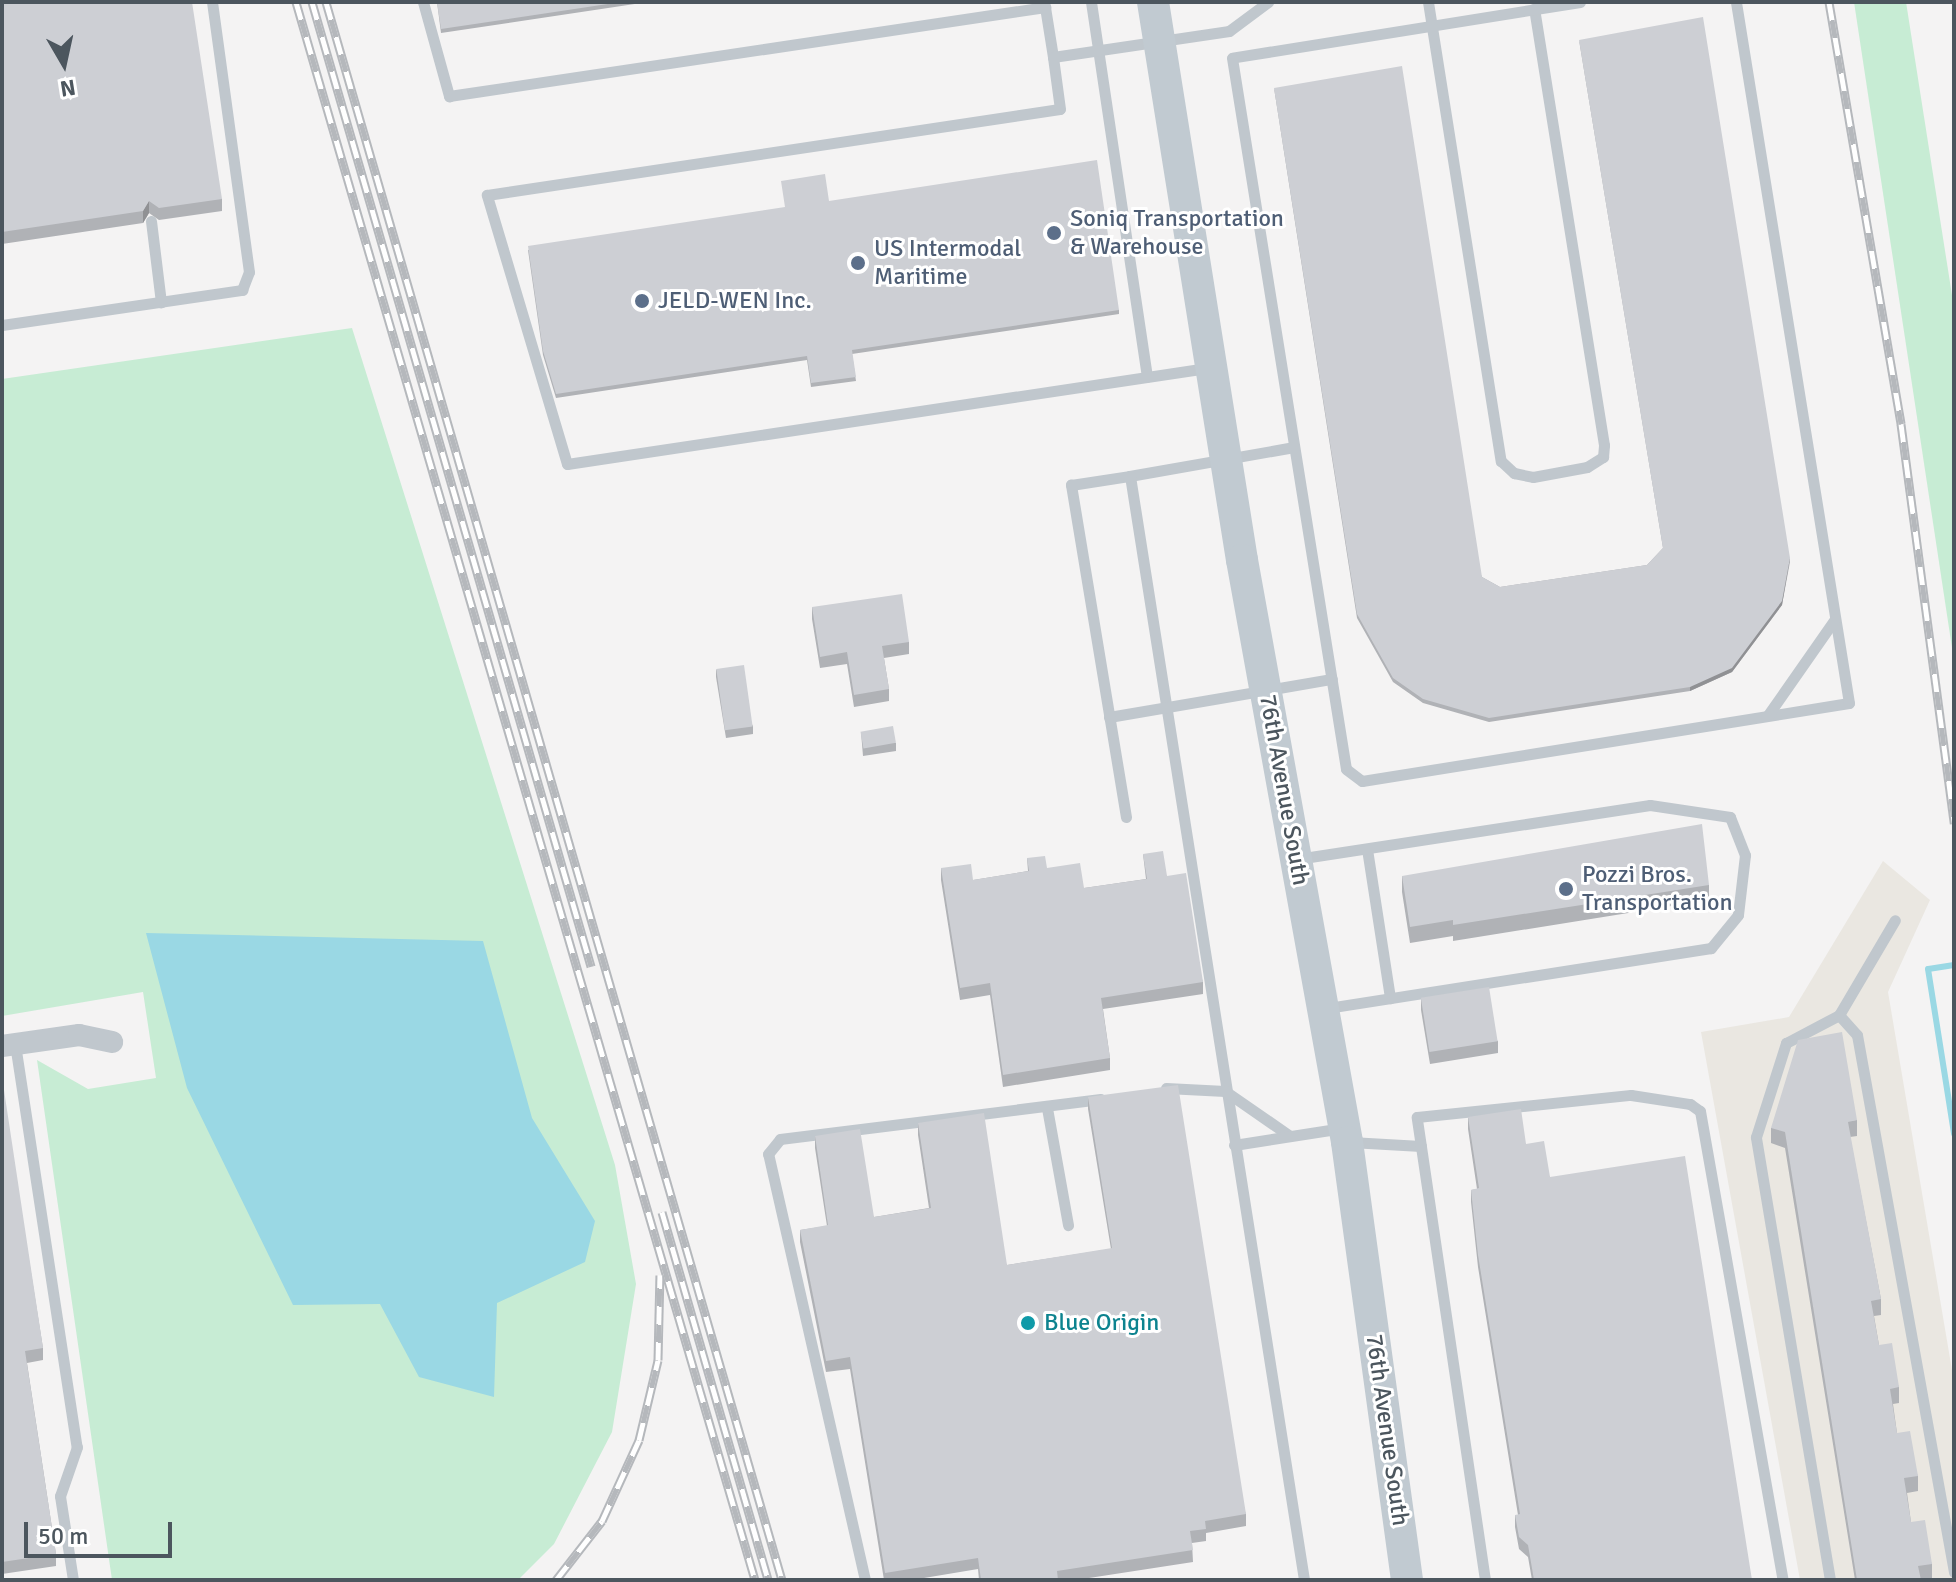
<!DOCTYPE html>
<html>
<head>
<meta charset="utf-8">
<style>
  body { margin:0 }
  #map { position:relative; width:1956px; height:1582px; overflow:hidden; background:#f4f3f3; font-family:Signika,sans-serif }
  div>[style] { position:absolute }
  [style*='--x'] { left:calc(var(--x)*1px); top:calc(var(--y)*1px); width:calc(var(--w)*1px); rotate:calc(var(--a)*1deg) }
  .commercial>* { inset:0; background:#eae7e1 }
  .green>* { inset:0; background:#c7ecd4 }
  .water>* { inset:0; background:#9ad8e4 }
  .stream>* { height:6px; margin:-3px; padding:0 3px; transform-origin:3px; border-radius:3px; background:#9ad8e4 }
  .lane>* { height:11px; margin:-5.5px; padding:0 5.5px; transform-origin:5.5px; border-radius:5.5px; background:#c0c7cd }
  .street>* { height:22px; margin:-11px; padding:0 11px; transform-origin:11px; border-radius:11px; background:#c0c7cd }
  .secondary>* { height:32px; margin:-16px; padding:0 16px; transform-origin:16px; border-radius:16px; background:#c1cad1 }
  .rail>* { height:9px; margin-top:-4.5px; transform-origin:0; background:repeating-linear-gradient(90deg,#fff 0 18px,#b5b8bc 0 36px); box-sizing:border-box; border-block:2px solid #b5b8bc }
  .wall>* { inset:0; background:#b0b2b6 }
  .shaded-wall>* { inset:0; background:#909194 }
  .building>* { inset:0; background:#cdcfd4; transform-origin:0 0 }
  .dots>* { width:22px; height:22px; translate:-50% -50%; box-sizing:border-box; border:4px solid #fff; border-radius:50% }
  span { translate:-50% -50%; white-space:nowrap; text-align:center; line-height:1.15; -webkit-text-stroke:6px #fff; paint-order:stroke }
  .service-label { font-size:24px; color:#4e5e75 }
  .left { translate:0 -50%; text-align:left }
  .street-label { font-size:24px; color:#4c565e }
  .culture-label { font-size:24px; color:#0d838f }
  .frame { position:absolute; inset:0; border:4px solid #4c565e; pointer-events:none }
  .north { position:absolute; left:24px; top:24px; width:80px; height:80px; -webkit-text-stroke:6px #fff; paint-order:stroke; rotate:171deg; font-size:22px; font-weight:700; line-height:32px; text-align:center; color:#4c565e }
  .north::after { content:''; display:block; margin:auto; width:28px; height:36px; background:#4c565e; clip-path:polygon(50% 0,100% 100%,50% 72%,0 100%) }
  .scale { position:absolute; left:24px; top:1522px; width:148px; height:36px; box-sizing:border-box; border:4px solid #4c565e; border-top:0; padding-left:10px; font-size:24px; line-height:28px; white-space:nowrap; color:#4c565e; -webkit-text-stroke:6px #fff; paint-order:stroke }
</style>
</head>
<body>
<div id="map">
  <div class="commercial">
    <div style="clip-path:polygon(1883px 861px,1930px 900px,1888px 992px,1954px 1382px,1954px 1580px,1800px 1580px,1701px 1032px,1789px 1017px)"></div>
  </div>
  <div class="green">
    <div style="clip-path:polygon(1854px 2px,1906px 2px,1954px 308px,1954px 661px)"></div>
    <div style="clip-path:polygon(352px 328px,615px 1165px,636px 1284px,612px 1432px,554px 1544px,518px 1580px,112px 1580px,37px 1060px,88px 1089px,156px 1078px,143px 992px,2px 1016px,2px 379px)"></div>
  </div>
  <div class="water">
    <div style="clip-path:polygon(146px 933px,483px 941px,532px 1118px,595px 1221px,585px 1262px,497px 1303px,494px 1397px,419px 1377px,380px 1304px,293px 1305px,187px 1088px)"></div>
  </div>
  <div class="stream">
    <div style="--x:1954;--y:965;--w:26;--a:171"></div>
    <div style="--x:1928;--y:969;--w:167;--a:81"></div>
  </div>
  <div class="lane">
    <div style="--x:423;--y:2;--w:98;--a:74.5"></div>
    <div style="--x:449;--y:96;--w:603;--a:-8.49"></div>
    <div style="--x:1045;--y:7;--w:51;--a:80.9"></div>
    <div style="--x:1091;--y:2;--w:379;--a:81.5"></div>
    <div style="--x:1428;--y:2;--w:465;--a:81"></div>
    <div style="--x:1501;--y:461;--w:18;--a:43"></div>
    <div style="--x:1514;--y:473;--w:19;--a:12"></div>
    <div style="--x:1533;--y:477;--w:55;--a:-10.5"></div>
    <div style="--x:1587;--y:467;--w:19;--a:-32"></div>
    <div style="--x:1603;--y:457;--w:12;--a:-85"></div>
    <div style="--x:1604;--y:445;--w:442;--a:-99.1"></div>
    <div style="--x:1580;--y:2;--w:352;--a:170.9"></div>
    <div style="--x:1232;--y:58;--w:720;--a:80.89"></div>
    <div style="--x:1346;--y:769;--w:20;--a:37"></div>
    <div style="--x:1362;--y:781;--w:493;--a:-9.1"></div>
    <div style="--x:1849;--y:703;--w:710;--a:-99.16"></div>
    <div style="--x:151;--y:221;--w:82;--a:83"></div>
    <div style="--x:2;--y:325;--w:243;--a:-8.3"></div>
    <div style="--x:242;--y:290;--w:19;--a:-69"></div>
    <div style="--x:249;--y:272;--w:273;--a:-97.8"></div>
    <div style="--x:1207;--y:368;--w:647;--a:171.47"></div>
    <div style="--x:567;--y:464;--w:281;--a:-106.6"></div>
    <div style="--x:487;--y:195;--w:579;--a:-8.54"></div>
    <div style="--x:1060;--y:109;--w:52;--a:-97.7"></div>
    <div style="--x:1053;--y:57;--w:178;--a:-8.4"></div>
    <div style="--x:1229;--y:31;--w:49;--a:-36.6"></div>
    <div style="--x:1294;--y:447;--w:167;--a:170"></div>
    <div style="--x:1130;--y:476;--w:1118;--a:81.04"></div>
    <div style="--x:1768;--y:715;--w:117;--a:-55.1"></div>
    <div style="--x:1109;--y:717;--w:226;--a:-9.7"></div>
    <div style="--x:1126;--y:817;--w:337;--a:-99.4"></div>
    <div style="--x:1071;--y:485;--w:60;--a:-8.7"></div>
    <div style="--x:1367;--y:849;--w:151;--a:81.2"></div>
    <div style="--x:1297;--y:859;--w:357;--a:-8.7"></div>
    <div style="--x:1650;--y:805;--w:81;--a:8.5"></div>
    <div style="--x:1730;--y:817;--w:41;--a:68.5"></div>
    <div style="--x:1745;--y:855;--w:60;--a:96.7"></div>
    <div style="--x:1738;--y:915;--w:43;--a:129.3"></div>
    <div style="--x:1711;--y:948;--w:389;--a:171.1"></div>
    <div style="--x:1839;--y:1015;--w:110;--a:-59.5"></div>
    <div style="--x:15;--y:1044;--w:408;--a:81.3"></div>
    <div style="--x:77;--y:1447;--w:52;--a:109.1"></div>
    <div style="--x:60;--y:1496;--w:85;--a:81.2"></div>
    <div style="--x:1166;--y:1088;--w:59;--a:2.9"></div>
    <div style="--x:1225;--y:1091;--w:79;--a:34.7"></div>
    <div style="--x:1047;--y:1108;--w:119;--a:79.8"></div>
    <div style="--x:1350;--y:1142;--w:71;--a:3.2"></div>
    <div style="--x:1234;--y:1145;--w:110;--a:-8.9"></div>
    <div style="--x:865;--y:1580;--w:437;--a:-102.8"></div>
    <div style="--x:768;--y:1154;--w:19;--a:-51"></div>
    <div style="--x:780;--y:1139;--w:323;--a:-7.1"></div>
    <div style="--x:1485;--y:1580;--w:468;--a:-98.4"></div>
    <div style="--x:1417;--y:1117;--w:215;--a:-5.9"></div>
    <div style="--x:1631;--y:1095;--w:60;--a:8.7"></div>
    <div style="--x:1690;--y:1104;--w:12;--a:35"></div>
    <div style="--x:1700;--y:1111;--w:476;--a:80"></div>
    <div style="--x:1830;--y:1580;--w:449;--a:-99.5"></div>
    <div style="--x:1756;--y:1137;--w:99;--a:-72.3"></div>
    <div style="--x:1786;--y:1043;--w:60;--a:-27.8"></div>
    <div style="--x:1839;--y:1015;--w:27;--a:48"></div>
    <div style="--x:1857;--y:1035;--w:546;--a:79.76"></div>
  </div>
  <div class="street">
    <div style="--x:2;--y:1046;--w:78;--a:-8.1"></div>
    <div style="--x:79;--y:1035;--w:34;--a:12"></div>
  </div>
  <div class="secondary">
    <div style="--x:1153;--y:2;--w:565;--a:80.94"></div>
    <div style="--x:1242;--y:560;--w:591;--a:79.77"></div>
    <div style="--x:1347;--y:1142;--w:442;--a:82.2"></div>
  </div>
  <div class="rail">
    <div style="--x:296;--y:2;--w:1643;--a:73.78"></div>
    <div style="--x:312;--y:2;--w:1004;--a:73.86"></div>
    <div style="--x:326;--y:2;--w:1643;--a:73.88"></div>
    <div style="--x:1829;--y:2;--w:428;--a:80.3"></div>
    <div style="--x:1901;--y:424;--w:403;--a:82.4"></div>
    <div style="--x:662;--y:1212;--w:383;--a:73.9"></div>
    <div style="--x:556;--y:1580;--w:75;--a:-52.1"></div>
    <div style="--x:602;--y:1521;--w:89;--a:-65.4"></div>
    <div style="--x:639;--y:1440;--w:82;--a:-76.6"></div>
    <div style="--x:658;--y:1360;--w:85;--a:-88.7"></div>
  </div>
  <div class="wall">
    <div style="clip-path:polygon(2px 2px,222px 199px,222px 211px,159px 220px,149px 213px,143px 223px,2px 244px)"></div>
    <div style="clip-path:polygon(437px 2px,648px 2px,441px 33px)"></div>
    <div style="clip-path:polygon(1579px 40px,1790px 562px,1782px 605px,1732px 672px,1690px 691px,1489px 722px,1423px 703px,1393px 682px,1357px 618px,1274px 88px,1482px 577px,1500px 587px,1647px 565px,1663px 548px)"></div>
    <div style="clip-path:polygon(829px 201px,1119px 310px,1119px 314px,852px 354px,856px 381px,811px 387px,807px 360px,556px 398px,543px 355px,528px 250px)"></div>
    <div style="clip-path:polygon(812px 607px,909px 642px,909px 654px,884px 658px,889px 689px,889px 701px,854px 707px,847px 664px,820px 668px,812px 619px)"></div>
    <div style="clip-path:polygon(716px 669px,753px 726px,753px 734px,726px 738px,716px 677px)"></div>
    <div style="clip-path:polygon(861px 732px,896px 743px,896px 751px,863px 756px)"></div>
    <div style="clip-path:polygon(1143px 854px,1167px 876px,1203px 982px,1203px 994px,1103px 1009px,1110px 1058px,1110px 1070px,1003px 1087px,990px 995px,960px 1000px,941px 880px,941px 868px,973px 880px,1028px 871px,1027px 858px,1084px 888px,1146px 879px)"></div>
    <div style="clip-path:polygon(1402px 876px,1709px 885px,1709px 900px,1453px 941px,1453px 936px,1410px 943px,1402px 892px)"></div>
    <div style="clip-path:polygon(1421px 998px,1498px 1041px,1498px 1053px,1430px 1064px,1421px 1010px)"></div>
    <div style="clip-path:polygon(2px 1090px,43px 1348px,43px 1360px,27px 1363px,56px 1554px,56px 1566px,2px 1574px)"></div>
    <div style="clip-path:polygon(1088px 1097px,1246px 1514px,1246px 1526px,1206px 1533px,1206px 1541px,1192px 1543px,1193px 1562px,1076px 1580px,979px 1580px,978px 1569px,912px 1580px,884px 1580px,850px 1369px,826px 1372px,800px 1242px,800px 1230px,827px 1226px,815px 1148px,815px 1136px,874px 1217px,929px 1208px,918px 1135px,918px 1123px,1007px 1265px,1111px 1249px,1088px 1109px)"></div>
    <div style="clip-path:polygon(1468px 1117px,1526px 1144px,1550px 1177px,1752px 1580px,1532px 1580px,1528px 1557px,1519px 1549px,1515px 1527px,1515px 1515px,1518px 1515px,1478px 1267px,1471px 1202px,1471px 1190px,1477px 1189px,1468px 1129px)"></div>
    <div style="clip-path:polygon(1857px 1120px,1857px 1136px,1850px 1137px,1881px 1299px,1881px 1315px,1874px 1316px,1879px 1345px,1899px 1387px,1899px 1403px,1893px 1404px,1897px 1433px,1918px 1476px,1918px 1491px,1907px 1493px,1911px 1522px,1932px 1564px,1932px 1580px,1855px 1580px,1785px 1148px,1771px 1143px,1771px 1128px)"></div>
  </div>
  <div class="shaded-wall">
    <div style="clip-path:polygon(149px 201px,149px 213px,143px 223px,143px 211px)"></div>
    <div style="clip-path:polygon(1790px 558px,1782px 605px,1732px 672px,1690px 691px,1690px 687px)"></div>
  </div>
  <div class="building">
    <div style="clip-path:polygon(2px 2px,192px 2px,222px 199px,159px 208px,149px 201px,143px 211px,2px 232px)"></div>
    <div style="clip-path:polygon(437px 2px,621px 2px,441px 29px)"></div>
    <div style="clip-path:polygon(1703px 17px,1790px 558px,1782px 601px,1732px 668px,1690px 687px,1489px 718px,1423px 699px,1393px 678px,1357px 614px,1274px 88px,1402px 66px,1482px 577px,1500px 587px,1647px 565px,1663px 548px,1579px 40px)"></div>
    <div style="clip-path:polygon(1097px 160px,1119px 310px,852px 350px,856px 377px,811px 383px,807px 356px,556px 394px,543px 351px,528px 246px,785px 207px,781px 181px,825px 174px,829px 201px)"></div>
    <div style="clip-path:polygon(902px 594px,909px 642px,882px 646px,889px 689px,854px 695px,847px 652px,820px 657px,812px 607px)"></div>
    <div style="left:744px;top:665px;width:62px;height:28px;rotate:82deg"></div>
    <div style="left:893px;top:726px;width:17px;height:33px;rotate:80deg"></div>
    <div style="clip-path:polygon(1702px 824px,1709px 885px,1453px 925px,1453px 920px,1410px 927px,1402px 876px)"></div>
    <div style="clip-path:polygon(1163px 851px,1167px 876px,1186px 873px,1203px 982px,1101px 998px,1110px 1058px,1003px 1075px,990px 983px,960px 988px,941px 868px,971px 864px,973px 880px,1029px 871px,1027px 858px,1045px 856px,1047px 868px,1080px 863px,1084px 888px,1147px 879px,1143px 854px)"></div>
    <div style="left:1489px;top:987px;width:55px;height:69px;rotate:81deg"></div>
    <div style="clip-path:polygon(1842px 1032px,1857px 1120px,1848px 1122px,1881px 1299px,1871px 1301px,1879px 1345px,1892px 1343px,1899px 1387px,1890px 1389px,1897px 1433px,1910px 1431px,1918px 1476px,1904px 1478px,1911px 1522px,1925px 1520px,1932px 1564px,1918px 1566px,1921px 1580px,1857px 1580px,1785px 1132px,1771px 1128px,1798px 1040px)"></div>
    <div style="clip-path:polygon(1178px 1085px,1246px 1514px,1205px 1521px,1206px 1529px,1190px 1531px,1193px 1550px,1057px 1571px,1058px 1580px,981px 1580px,978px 1558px,885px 1573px,850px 1357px,826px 1361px,800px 1230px,828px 1225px,815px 1136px,860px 1129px,874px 1217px,931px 1208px,918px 1123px,984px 1113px,1007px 1265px,1112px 1248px,1088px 1097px)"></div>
    <div style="clip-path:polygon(2px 1090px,4px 1090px,43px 1348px,25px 1351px,56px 1554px,2px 1562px)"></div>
    <div style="clip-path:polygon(1521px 1109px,1526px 1144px,1544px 1141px,1550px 1177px,1685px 1156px,1752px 1580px,1534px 1580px,1528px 1545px,1519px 1537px,1515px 1515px,1520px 1514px,1478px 1255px,1471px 1190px,1479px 1188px,1468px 1117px)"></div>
  </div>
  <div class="dots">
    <div style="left:1054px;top:233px;background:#5c6f8a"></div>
    <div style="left:858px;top:263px;background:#5c6f8a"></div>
    <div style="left:642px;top:301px;background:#5c6f8a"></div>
    <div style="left:1566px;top:889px;background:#5c6f8a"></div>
    <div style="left:1028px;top:1323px;background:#0f9aa8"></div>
  </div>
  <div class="service-label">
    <span class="left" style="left:1070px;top:233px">Soniq Transportation<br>&amp; Warehouse</span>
    <span class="left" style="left:874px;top:263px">US Intermodal<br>Maritime</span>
    <span class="left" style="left:658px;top:301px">JELD-WEN Inc.</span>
    <span class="left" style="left:1582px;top:889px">Pozzi Bros.<br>Transportation</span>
  </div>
  <div class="street-label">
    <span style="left:1284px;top:790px;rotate:80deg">76th Avenue South</span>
    <span style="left:1387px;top:1430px;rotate:82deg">76th Avenue South</span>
  </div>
  <div class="culture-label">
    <span class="left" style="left:1044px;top:1323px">Blue Origin</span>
  </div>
  <div class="frame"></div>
  <div class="north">N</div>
  <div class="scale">50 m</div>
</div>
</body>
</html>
